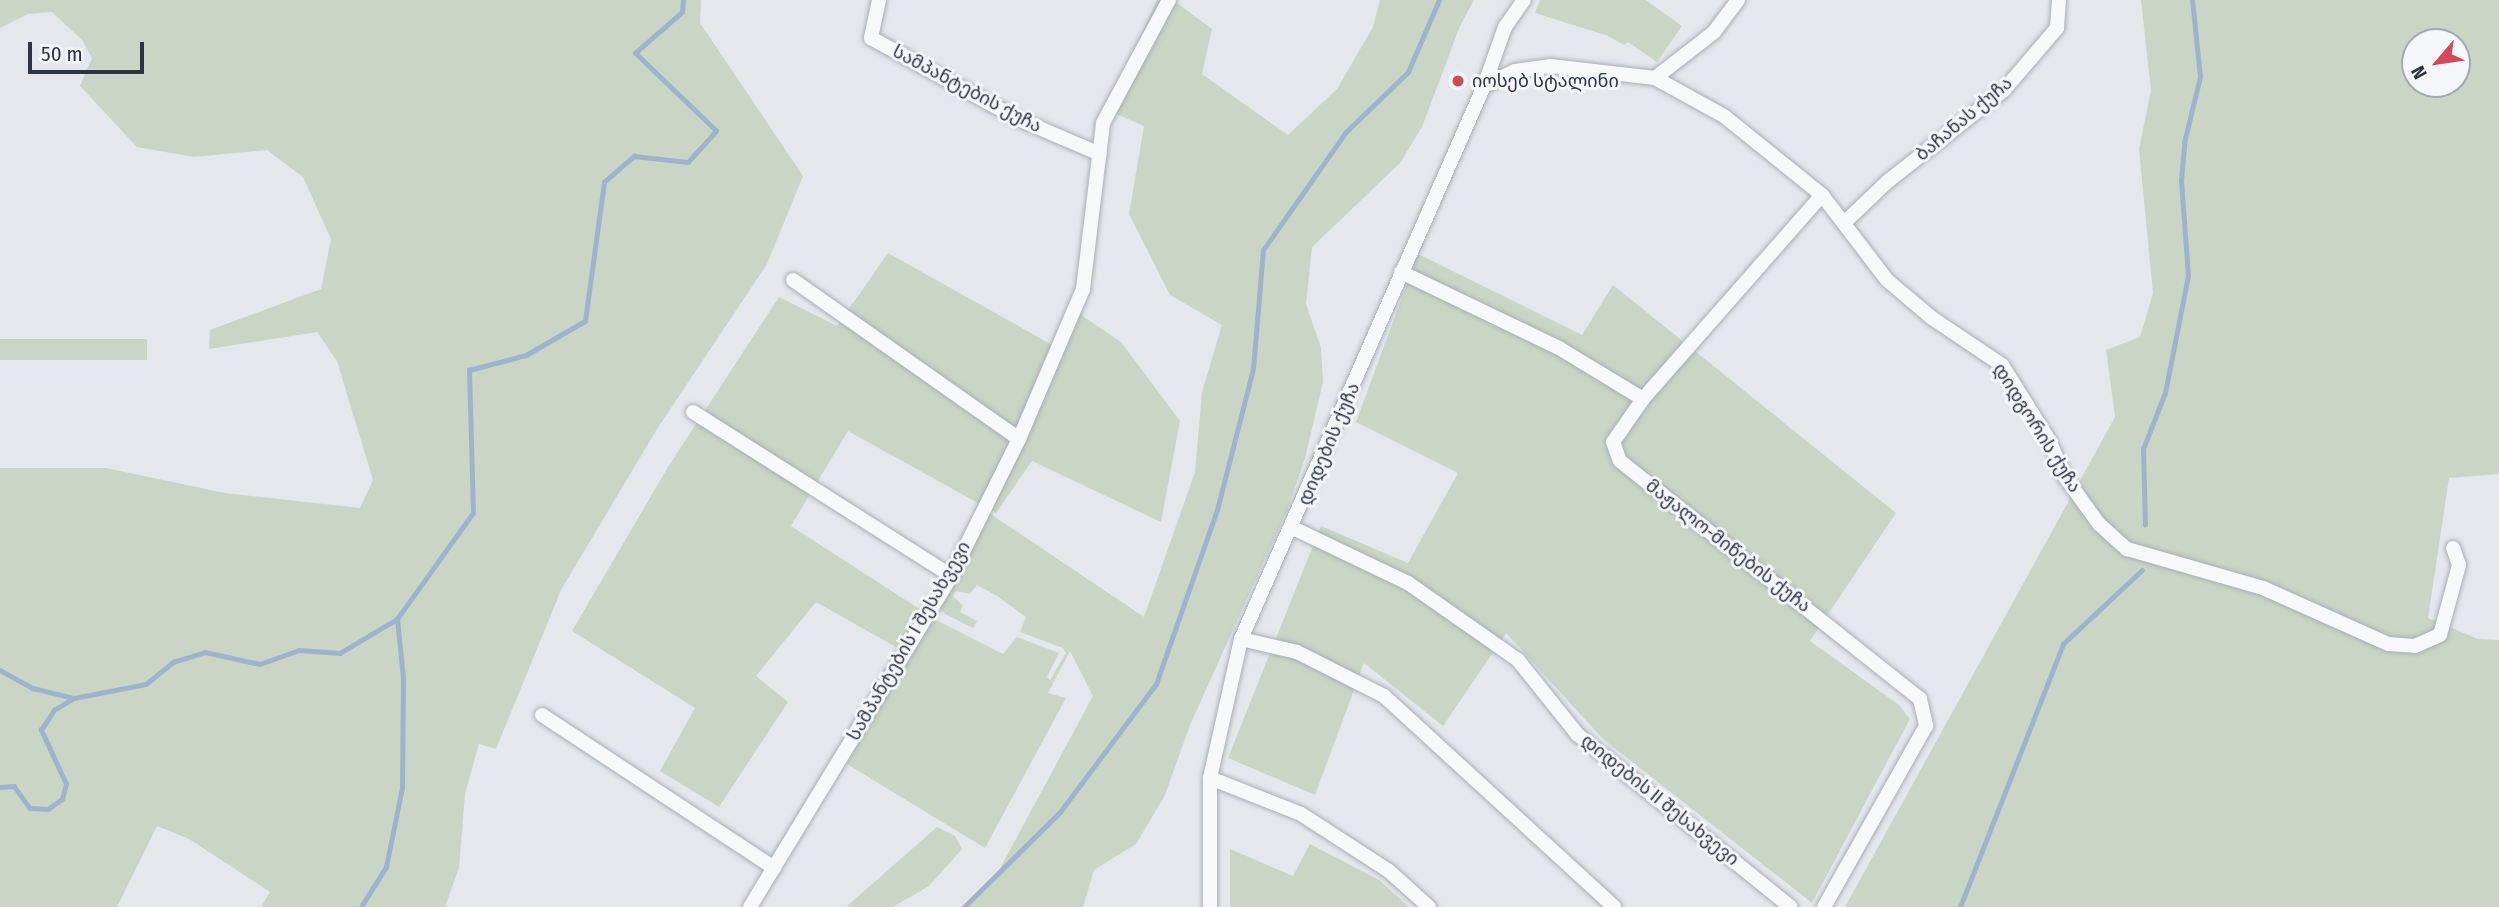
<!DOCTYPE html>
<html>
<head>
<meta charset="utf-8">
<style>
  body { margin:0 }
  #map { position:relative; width:2499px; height:907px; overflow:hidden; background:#e4e7ec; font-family:"Fira Sans Condensed","Noto Sans Georgian",sans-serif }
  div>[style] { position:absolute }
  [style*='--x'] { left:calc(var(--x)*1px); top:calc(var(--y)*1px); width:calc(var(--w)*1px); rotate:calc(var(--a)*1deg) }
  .green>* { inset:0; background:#c9d6c5; transform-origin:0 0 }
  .stream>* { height:4.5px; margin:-2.25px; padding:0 2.25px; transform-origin:2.25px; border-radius:2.25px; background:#9fb4cc }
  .roads { filter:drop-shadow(0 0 2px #a9aeb7) drop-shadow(0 0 2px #a9aeb7) }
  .street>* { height:14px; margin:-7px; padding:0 7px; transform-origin:7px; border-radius:7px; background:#f7f8fa }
  .dots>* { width:19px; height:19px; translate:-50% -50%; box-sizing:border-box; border:4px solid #f4f6f9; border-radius:50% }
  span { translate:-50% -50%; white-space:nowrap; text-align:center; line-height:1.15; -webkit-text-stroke:6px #f4f6f9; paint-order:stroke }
  .poi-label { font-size:18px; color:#2b3445 }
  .left { translate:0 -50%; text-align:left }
  .street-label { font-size:18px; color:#2b3445 }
  .north { position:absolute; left:2401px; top:28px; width:70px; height:70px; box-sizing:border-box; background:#f4f6f9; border:2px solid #a4a8b1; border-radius:50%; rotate:241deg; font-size:19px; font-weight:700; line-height:28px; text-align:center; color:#2b3445 }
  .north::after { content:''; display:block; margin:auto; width:24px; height:32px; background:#d1495b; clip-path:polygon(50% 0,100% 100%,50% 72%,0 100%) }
  .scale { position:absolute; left:28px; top:42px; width:116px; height:32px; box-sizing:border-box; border:4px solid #2b3445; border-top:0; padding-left:9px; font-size:21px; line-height:24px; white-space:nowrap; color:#2b3445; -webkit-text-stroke:5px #f4f6f9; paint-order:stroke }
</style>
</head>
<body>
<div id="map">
  <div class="green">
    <div style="clip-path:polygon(0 0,701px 0,700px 23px,803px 176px,767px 264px,657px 429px,561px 590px,496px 749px,479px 744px,465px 794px,459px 868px,445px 907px,261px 907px,270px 892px,189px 839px,157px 826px,117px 907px,0 907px,0 468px,106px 468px,225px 493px,360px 508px,373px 480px,337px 361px,317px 332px,209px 349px,210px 330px,321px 289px,331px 239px,303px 177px,267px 150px,194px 157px,137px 147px,80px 86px,92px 58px,82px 40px,52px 12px,28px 14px,0 28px)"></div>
    <div style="clip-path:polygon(1157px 0,1173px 0,1212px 29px,1202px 74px,1288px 135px,1337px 89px,1373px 27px,1380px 0,1474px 0,1460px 26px,1422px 127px,1400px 163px,1312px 247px,1306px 304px,1321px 348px,1323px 382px,1305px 458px,1288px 508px,1190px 725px,1165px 795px,1136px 844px,1094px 870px,1083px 907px,968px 907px,997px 874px,1093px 696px,1070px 651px,1048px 693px,1066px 698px,985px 848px,847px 764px,910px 655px,816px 602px,756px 676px,788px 702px,719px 807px,660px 771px,695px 708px,572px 631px,668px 467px,779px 297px,837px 326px,888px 253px,1054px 346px,1068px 306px,1121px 342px,1180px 421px,1161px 522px,1032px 461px,996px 513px,848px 431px,791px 526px,938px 621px,1003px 654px,1017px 637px,1059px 653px,1047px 677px,1050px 680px,1066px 653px,1063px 648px,1020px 632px,1026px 617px,997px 596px,977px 585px,970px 594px,956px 591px,953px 596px,963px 606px,960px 612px,977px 621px,973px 628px,945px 614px,940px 607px,989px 513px,1144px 617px,1195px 472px,1202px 392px,1222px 325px,1170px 295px,1129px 214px,1144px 126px,1107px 110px)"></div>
    <div style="clip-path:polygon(1540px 0,1646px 0,1682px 26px,1657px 62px,1628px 42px,1624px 45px,1608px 36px,1535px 13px)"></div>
    <div style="clip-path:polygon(evenodd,2141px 0,2499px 0,2499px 474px,2449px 478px,2428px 618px,2478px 639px,2499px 640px,2499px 907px,1845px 907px,2115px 417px,2106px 350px,2140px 337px,2153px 293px,2139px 149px,2151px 91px,2141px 0,2415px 42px,2457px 42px,2457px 84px,2415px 84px,2415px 42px)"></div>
    <div style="clip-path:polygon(1418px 254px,1582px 335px,1613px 285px,1896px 513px,1810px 641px,1899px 705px,1910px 719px,1812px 903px,1603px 739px,1506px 633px,1443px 726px,1364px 663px,1315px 795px,1228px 758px,1321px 526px,1408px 563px,1458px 473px,1356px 422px)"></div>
    <div style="left:147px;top:339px;width:21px;height:148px;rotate:90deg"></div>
    <div style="clip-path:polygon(937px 827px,955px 836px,962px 849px,929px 886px,893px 907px,846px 907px)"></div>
    <div style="clip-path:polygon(1310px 844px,1379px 880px,1409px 907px,1230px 907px,1230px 849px,1293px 876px)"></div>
  </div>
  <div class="stream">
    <div style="--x:2145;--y:525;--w:76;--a:-91.5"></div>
    <div style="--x:2143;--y:449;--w:60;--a:-68.6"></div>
    <div style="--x:2165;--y:393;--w:119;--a:-78.9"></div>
    <div style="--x:2188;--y:276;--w:95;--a:-94.2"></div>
    <div style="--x:2181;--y:181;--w:38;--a:-85"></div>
    <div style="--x:2184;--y:143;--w:68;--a:-76.4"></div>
    <div style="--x:2200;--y:77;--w:77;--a:-95.9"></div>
    <div style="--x:0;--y:670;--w:38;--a:29"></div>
    <div style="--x:33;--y:688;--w:42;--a:13.7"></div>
    <div style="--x:0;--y:787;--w:14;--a:-4"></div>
    <div style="--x:14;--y:786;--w:27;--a:54"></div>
    <div style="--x:30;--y:808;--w:18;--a:3"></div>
    <div style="--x:48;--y:809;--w:17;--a:-36"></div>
    <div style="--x:62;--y:799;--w:16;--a:-75"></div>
    <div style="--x:66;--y:784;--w:60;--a:-114.8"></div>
    <div style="--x:41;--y:730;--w:24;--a:-57"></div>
    <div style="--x:54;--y:710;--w:23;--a:-31"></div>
    <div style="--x:74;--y:698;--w:73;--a:-11"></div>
    <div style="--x:146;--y:684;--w:35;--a:-39"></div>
    <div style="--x:173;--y:662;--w:34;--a:-17"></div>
    <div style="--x:205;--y:652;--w:56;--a:12.3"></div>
    <div style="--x:260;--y:664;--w:41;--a:-19.7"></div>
    <div style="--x:299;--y:650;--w:41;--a:4.2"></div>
    <div style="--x:340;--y:653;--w:66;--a:-30.8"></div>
    <div style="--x:397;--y:619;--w:130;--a:-54.4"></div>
    <div style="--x:473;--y:513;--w:143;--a:-91.6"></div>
    <div style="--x:469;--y:370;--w:59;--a:-14.7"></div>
    <div style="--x:526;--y:355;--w:68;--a:-30"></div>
    <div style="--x:585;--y:321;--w:140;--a:-82.2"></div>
    <div style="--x:604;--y:182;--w:40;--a:-41"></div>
    <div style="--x:634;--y:156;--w:54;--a:6.3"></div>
    <div style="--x:688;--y:162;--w:42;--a:-47.9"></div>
    <div style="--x:716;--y:131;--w:112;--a:-136.1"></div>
    <div style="--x:635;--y:53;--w:62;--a:-41.1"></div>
    <div style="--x:682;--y:12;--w:12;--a:-85"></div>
    <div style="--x:361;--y:907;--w:47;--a:-58"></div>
    <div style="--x:386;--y:867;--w:81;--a:-78.6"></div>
    <div style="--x:402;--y:788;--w:110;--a:-89.5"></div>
    <div style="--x:403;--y:678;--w:59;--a:-95.8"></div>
    <div style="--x:964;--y:907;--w:135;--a:-44.7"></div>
    <div style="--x:1060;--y:812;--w:160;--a:-53.1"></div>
    <div style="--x:1156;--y:684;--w:184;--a:-70.7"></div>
    <div style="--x:1217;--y:510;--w:146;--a:-75.7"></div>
    <div style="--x:1253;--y:369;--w:119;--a:-85.2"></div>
    <div style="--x:1263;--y:250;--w:144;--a:-54.9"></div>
    <div style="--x:1346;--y:132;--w:86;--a:-44.1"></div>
    <div style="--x:1408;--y:72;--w:78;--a:-66.7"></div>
    <div style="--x:1960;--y:907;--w:282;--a:-68.6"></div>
    <div style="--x:2063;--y:644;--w:108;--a:-43.1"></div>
  </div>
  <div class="roads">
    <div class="street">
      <div style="--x:879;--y:0;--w:39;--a:102"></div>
      <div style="--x:871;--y:38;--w:166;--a:28.9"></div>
      <div style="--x:1016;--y:118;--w:91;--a:23.2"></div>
      <div style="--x:1655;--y:78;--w:75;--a:-37.9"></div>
      <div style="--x:1714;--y:32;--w:40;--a:-53"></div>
      <div style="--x:1484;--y:86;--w:34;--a:-26"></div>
      <div style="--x:1515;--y:71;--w:35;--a:-8"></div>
      <div style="--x:1550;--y:66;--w:106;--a:6.5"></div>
      <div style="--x:1655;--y:78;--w:79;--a:28.8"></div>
      <div style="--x:1724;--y:116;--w:126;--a:38.9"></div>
      <div style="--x:1822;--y:195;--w:107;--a:52.6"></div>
      <div style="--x:1887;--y:280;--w:59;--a:40.2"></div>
      <div style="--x:1932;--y:318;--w:84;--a:33.9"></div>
      <div style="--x:2002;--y:365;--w:89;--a:57.9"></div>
      <div style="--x:2049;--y:440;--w:40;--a:66.6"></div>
      <div style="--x:2065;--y:477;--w:58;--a:54.1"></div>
      <div style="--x:2099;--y:524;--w:38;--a:42"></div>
      <div style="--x:2127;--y:549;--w:141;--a:16"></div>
      <div style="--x:2263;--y:588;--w:137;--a:24.1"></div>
      <div style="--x:2388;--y:644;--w:27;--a:4"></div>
      <div style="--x:2415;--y:646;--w:27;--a:-24"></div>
      <div style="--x:2440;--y:635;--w:73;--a:-74.8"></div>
      <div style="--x:2459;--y:565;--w:18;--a:-109"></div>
      <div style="--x:1822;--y:195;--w:271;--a:131.3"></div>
      <div style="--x:1643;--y:399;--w:52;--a:124.9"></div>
      <div style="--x:1613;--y:442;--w:20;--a:70"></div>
      <div style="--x:1620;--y:461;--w:383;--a:38.4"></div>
      <div style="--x:1920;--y:699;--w:28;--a:77"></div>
      <div style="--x:1926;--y:726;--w:208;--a:119.4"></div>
      <div style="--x:1845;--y:222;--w:58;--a:-43.6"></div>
      <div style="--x:1887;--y:182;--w:149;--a:-38.2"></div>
      <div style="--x:2004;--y:90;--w:82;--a:-49.5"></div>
      <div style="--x:2057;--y:28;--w:28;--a:-86"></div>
      <div style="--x:1401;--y:272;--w:175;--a:25.7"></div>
      <div style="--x:1559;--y:348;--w:98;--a:31.3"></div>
      <div style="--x:793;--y:280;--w:276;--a:35.1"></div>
      <div style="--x:693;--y:412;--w:306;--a:32.4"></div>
      <div style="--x:1293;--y:528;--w:127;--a:25.6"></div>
      <div style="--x:1408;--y:583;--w:134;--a:35"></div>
      <div style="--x:1518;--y:660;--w:95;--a:51.4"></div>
      <div style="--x:1577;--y:734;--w:275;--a:39"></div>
      <div style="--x:1241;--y:639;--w:57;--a:13.1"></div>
      <div style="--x:1297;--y:652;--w:97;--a:26.8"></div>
      <div style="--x:1384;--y:696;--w:312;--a:42.5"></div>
      <div style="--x:542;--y:715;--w:278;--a:33.4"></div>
      <div style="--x:1210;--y:778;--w:98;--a:21.6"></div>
      <div style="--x:1301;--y:814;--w:105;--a:32.9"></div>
      <div style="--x:1389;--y:871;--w:54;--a:42"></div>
      <div style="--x:750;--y:907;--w:387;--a:-58.7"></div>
      <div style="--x:951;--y:576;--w:153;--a:-63.6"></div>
      <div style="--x:1019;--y:439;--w:163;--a:-66.9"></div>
      <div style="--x:1083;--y:289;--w:167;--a:-83.1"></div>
      <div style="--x:1103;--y:123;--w:140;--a:-61.8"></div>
      <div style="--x:1210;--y:907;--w:129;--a:-90"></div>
      <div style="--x:1210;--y:778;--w:142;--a:-77.4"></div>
      <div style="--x:1241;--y:639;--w:604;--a:-66.28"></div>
      <div style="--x:1484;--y:86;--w:63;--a:-70.4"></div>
      <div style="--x:1505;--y:27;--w:33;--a:-55"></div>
    </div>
  </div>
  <div class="dots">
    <div style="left:1458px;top:81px;background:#d1495b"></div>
  </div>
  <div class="poi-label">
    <span class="left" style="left:1472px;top:81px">იოსებ სტალინი</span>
  </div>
  <div class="street-label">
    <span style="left:967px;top:89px;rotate:28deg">სამპანტების ქუჩა</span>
    <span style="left:1964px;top:119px;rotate:-40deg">ბაჩანას ქუჩა</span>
    <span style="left:2037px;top:428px;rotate:58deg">დიდგორის ქუჩა</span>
    <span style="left:1329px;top:444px;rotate:-67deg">დიდების ქუჩა</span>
    <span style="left:1728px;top:546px;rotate:38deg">მაჟალო-მიწების ქუჩა</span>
    <span style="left:909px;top:641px;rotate:-60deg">სამპანტების I შესახვევი</span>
    <span style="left:1660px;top:800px;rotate:39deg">დიდების II შესახვევი</span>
  </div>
  <div class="north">N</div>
  <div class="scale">50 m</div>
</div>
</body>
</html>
